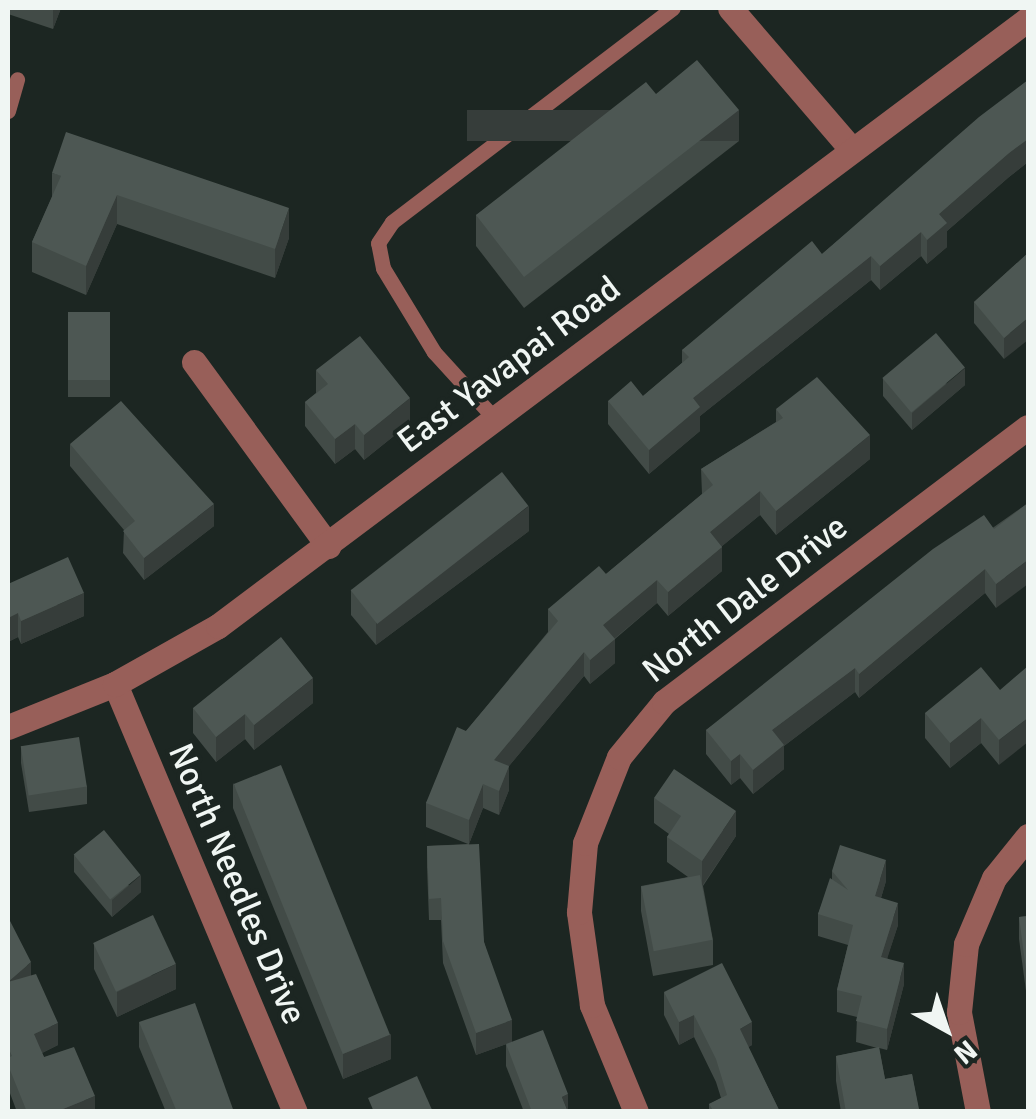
<!DOCTYPE html>
<html>
<head>
<meta charset="utf-8">
<style>
  body { margin:0 }
  #map { position:relative; width:1036px; height:1119px; overflow:hidden; background:#1c2622; font-family:Signika,sans-serif }
  div>[style] { position:absolute }
  [style*='--x'] { left:calc(var(--x)*1px); top:calc(var(--y)*1px); width:calc(var(--w)*1px); rotate:calc(var(--a)*1deg) }
  .lane>* { height:15px; margin:-7.5px; padding:0 7.5px; transform-origin:7.5px; border-radius:7.5px; background:#985f59 }
  .street>* { height:25px; margin:-12.5px; padding:0 12.5px; transform-origin:12.5px; border-radius:12.5px; background:#985f59 }
  .wall>* { inset:0; background:#424b47; transform-origin:0 0 }
  .shaded-wall>* { inset:0; background:#363d3a; transform-origin:0 0 }
  .building>* { inset:0; background:#4d5753; transform-origin:0 0 }
  span { translate:-50% -50%; white-space:nowrap; text-align:center; line-height:1.15; -webkit-text-stroke:8px #1c2622; paint-order:stroke }
  .street-label { font-size:35px; color:#f0f6f3 }
  .frame { position:absolute; inset:0; border:10px solid #f0f6f3; pointer-events:none }
  .north { position:absolute; left:896px; top:979px; width:100px; height:100px; -webkit-text-stroke:8px #1c2622; paint-order:stroke; rotate:140deg; font-size:28px; font-weight:700; line-height:40px; text-align:center; color:#f0f6f3 }
  .north::after { content:''; display:block; margin:auto; width:35px; height:45px; background:#f0f6f3; clip-path:polygon(50% 0,100% 100%,50% 72%,0 100%) }
</style>
</head>
<body>
<div id="map">
  <div class="lane">
    <div style="--x:8;--y:111;--w:33;--a:-74"></div>
    <div style="--x:495;--y:419;--w:91;--a:-132.3"></div>
    <div style="--x:434;--y:352;--w:98;--a:-121.3"></div>
    <div style="--x:383;--y:268;--w:25;--a:-101"></div>
    <div style="--x:378;--y:243;--w:25;--a:-56"></div>
    <div style="--x:392;--y:222;--w:353;--a:-37.3"></div>
  </div>
  <div class="street">
    <div style="--x:730;--y:8;--w:187;--a:49.3"></div>
    <div style="--x:194;--y:362;--w:228;--a:53.9"></div>
    <div style="--x:115;--y:684;--w:464;--a:67.2"></div>
    <div style="--x:8;--y:727;--w:115;--a:-21.9"></div>
    <div style="--x:115;--y:684;--w:118;--a:-29.4"></div>
    <div style="--x:218;--y:626;--w:1012;--a:-36.85"></div>
    <div style="--x:636;--y:1112;--w:116;--a:-112.4"></div>
    <div style="--x:592;--y:1005;--w:94;--a:-98"></div>
    <div style="--x:579;--y:912;--w:69;--a:-85"></div>
    <div style="--x:585;--y:843;--w:92;--a:-68.4"></div>
    <div style="--x:619;--y:757;--w:71;--a:-50.7"></div>
    <div style="--x:664;--y:702;--w:456;--a:-37.1"></div>
    <div style="--x:978;--y:1112;--w:102;--a:-100.8"></div>
    <div style="--x:959;--y:1012;--w:68;--a:-84.1"></div>
    <div style="--x:966;--y:944;--w:72;--a:-67"></div>
    <div style="--x:994;--y:878;--w:54;--a:-51"></div>
  </div>
  <div class="wall">
    <div style="clip-path:polygon(8px 8px,61px 8px,53px 29px,8px 14px)"></div>
    <div style="clip-path:polygon(1028px 80px,1028px 162px,1009px 177px,947px 231px,947px 247px,927px 264px,921px 256px,880px 290px,871px 280px,700px 416px,700px 431px,649px 474px,608px 424px,608px 401px,643px 396px,682px 363px,682px 350px,822px 254px)"></div>
    <div style="clip-path:polygon(656px 94px,739px 141px,524px 308px,476px 246px,476px 215px)"></div>
    <div style="clip-path:polygon(52px 173px,289px 238px,275px 278px,117px 224px,86px 295px,32px 272px,32px 242px,52px 197px)"></div>
    <div style="clip-path:polygon(1028px 253px,1004px 359px,974px 323px,974px 302px)"></div>
    <div style="left:110px;top:312px;width:85px;height:42px;rotate:90deg"></div>
    <div style="clip-path:polygon(316px 370px,410px 423px,364px 460px,355px 449px,335px 464px,305px 426px,305px 402px,316px 393px)"></div>
    <div style="clip-path:polygon(883px 378px,965px 385px,912px 430px,883px 396px)"></div>
    <div style="clip-path:polygon(776px 409px,870px 459px,776px 535px,760px 515px,722px 546px,722px 571px,668px 616px,657px 603px,615px 639px,615px 663px,590px 684px,584px 676px,509px 766px,509px 790px,499px 815px,483px 808px,469px 844px,484px 942px,512px 1042px,476px 1055px,443px 963px,441px 920px,429px 920px,427px 867px,427px 846px,468px 844px,426px 827px,426px 803px,466px 731px,548px 632px,548px 609px,606px 574px,702px 494px,701px 469px,776px 422px)"></div>
    <div style="clip-path:polygon(70px 444px,214px 526px,144px 580px,123px 553px,124px 530px,70px 466px)"></div>
    <div style="clip-path:polygon(1028px 503px,996px 608px,985px 593px,859px 698px,855px 692px,784px 746px,784px 769px,753px 794px,740px 778px,731px 785px,706px 754px,706px 730px)"></div>
    <div style="clip-path:polygon(529px 531px,376px 645px,351px 615px,351px 590px)"></div>
    <div style="clip-path:polygon(8px 584px,84px 616px,21px 644px,18px 637px,8px 642px)"></div>
    <div style="clip-path:polygon(1000px 690px,999px 765px,981px 743px,950px 768px,925px 738px,925px 713px)"></div>
    <div style="clip-path:polygon(313px 703px,254px 750px,245px 739px,216px 762px,193px 733px,193px 708px)"></div>
    <div style="clip-path:polygon(21px 746px,87px 786px,87px 804px,29px 812px,21px 763px)"></div>
    <div style="clip-path:polygon(233px 783px,391px 1059px,343px 1079px,233px 808px)"></div>
    <div style="clip-path:polygon(654px 798px,736px 836px,703px 886px,713px 940px,713px 965px,653px 976px,641px 911px,641px 886px,688px 877px,667px 862px,667px 837px,669px 834px,654px 823px)"></div>
    <div style="clip-path:polygon(74px 855px,141px 892px,112px 917px,74px 872px)"></div>
    <div style="clip-path:polygon(832px 871px,886px 881px,881px 898px,898px 925px,887px 958px,904px 984px,887px 1050px,879px 1048px,885px 1079px,912px 1074px,919px 1112px,841px 1112px,836px 1081px,836px 1056px,877px 1048px,856px 1042px,857px 1017px,837px 1012px,837px 990px,848px 945px,818px 936px,818px 914px,832px 879px)"></div>
    <div style="clip-path:polygon(1028px 916px,1028px 1006px,1019px 939px,1019px 917px)"></div>
    <div style="clip-path:polygon(8px 917px,58px 1045px,42px 1053px,44px 1057px,95px 1112px,17px 1112px,8px 1088px)"></div>
    <div style="clip-path:polygon(94px 944px,176px 989px,117px 1017px,94px 969px)"></div>
    <div style="clip-path:polygon(664px 992px,752px 1045px,748px 1047px,780px 1112px,709px 1112px,709px 1104px,721px 1098px,716px 1082px,694px 1037px,679px 1045px,664px 1015px)"></div>
    <div style="clip-path:polygon(139px 1022px,234px 1112px,166px 1112px,139px 1047px)"></div>
    <div style="clip-path:polygon(506px 1044px,568px 1112px,524px 1112px,506px 1066px)"></div>
  </div>
  <div class="shaded-wall">
    <div style="clip-path:polygon(53px 8px,61px 8px,53px 29px)"></div>
    <div style="left:739px;top:110px;width:31px;height:272px;rotate:90deg"></div>
    <div style="clip-path:polygon(1028px 139px,1028px 162px,1009px 177px,947px 231px,947px 247px,927px 264px,927px 240px,939px 214px,1009px 153px)"></div>
    <div style="clip-path:polygon(117px 195px,117px 224px,86px 295px,86px 266px)"></div>
    <div style="clip-path:polygon(289px 208px,289px 238px,275px 278px,275px 249px)"></div>
    <div style="clip-path:polygon(921px 232px,921px 256px,880px 290px,880px 266px)"></div>
    <div style="clip-path:polygon(871px 256px,871px 280px,700px 416px,700px 431px,649px 474px,649px 450px,693px 398px)"></div>
    <div style="clip-path:polygon(1028px 318px,1028px 340px,1004px 359px,1004px 338px)"></div>
    <div style="clip-path:polygon(965px 368px,965px 385px,912px 430px,912px 413px)"></div>
    <div style="clip-path:polygon(410px 398px,410px 423px,364px 460px,364px 435px)"></div>
    <div style="clip-path:polygon(355px 424px,355px 449px,335px 464px,335px 439px)"></div>
    <div style="clip-path:polygon(870px 435px,870px 459px,776px 535px,776px 511px)"></div>
    <div style="clip-path:polygon(760px 491px,760px 515px,710px 556px,710px 532px)"></div>
    <div style="clip-path:polygon(214px 504px,214px 526px,144px 580px,144px 558px)"></div>
    <div style="clip-path:polygon(529px 506px,529px 531px,376px 645px,376px 620px)"></div>
    <div style="clip-path:polygon(722px 547px,722px 571px,668px 616px,668px 592px)"></div>
    <div style="clip-path:polygon(1028px 560px,1028px 584px,996px 608px,996px 584px)"></div>
    <div style="clip-path:polygon(985px 569px,985px 593px,859px 698px,859px 674px)"></div>
    <div style="clip-path:polygon(657px 580px,657px 603px,603px 648px,603px 625px)"></div>
    <div style="clip-path:polygon(84px 593px,84px 616px,21px 644px,21px 621px)"></div>
    <div style="clip-path:polygon(18px 613px,18px 637px,8px 642px,8px 618px)"></div>
    <div style="clip-path:polygon(615px 639px,615px 663px,590px 684px,590px 660px)"></div>
    <div style="clip-path:polygon(584px 652px,584px 676px,494px 784px,494px 760px)"></div>
    <div style="clip-path:polygon(855px 668px,855px 692px,784px 746px,784px 769px,753px 794px,753px 770px,772px 730px)"></div>
    <div style="clip-path:polygon(313px 678px,313px 703px,254px 750px,254px 725px)"></div>
    <div style="clip-path:polygon(245px 714px,245px 739px,216px 762px,216px 737px)"></div>
    <div style="clip-path:polygon(981px 718px,981px 743px,950px 768px,950px 743px)"></div>
    <div style="clip-path:polygon(1028px 718px,1028px 742px,999px 765px,999px 740px)"></div>
    <div style="clip-path:polygon(740px 754px,740px 778px,731px 785px,731px 761px)"></div>
    <div style="clip-path:polygon(509px 766px,509px 790px,499px 815px,499px 791px)"></div>
    <div style="clip-path:polygon(483px 784px,483px 808px,469px 844px,469px 820px)"></div>
    <div style="clip-path:polygon(736px 811px,736px 836px,702px 886px,702px 861px)"></div>
    <div style="clip-path:polygon(886px 860px,886px 881px,875px 918px,875px 896px)"></div>
    <div style="clip-path:polygon(141px 875px,141px 892px,112px 917px,112px 900px)"></div>
    <div style="clip-path:polygon(898px 903px,898px 925px,881px 978px,881px 957px)"></div>
    <div style="clip-path:polygon(31px 962px,31px 985px,8px 982px)"></div>
    <div style="clip-path:polygon(904px 963px,904px 984px,887px 1050px,887px 1029px)"></div>
    <div style="clip-path:polygon(176px 964px,176px 989px,117px 1017px,117px 992px)"></div>
    <div style="clip-path:polygon(694px 1015px,694px 1037px,679px 1045px,679px 1022px)"></div>
    <div style="clip-path:polygon(512px 1020px,512px 1042px,476px 1055px,476px 1033px)"></div>
    <div style="clip-path:polygon(752px 1022px,752px 1045px,740px 1052px,740px 1029px)"></div>
    <div style="clip-path:polygon(58px 1023px,58px 1045px,34px 1057px,34px 1034px)"></div>
    <div style="clip-path:polygon(391px 1034px,391px 1059px,343px 1079px,343px 1054px)"></div>
    <div style="clip-path:polygon(568px 1094px,568px 1112px,562px 1097px)"></div>
    <div style="clip-path:polygon(95px 1096px,95px 1112px,63px 1112px,63px 1109px)"></div>
  </div>
  <div class="building">
    <div style="clip-path:polygon(697px 60px,739px 110px,524px 277px,476px 215px,646px 82px,656px 94px)"></div>
    <div style="clip-path:polygon(1028px 80px,1028px 139px,1009px 153px,939px 214px,947px 223px,927px 240px,921px 232px,880px 266px,871px 256px,693px 398px,700px 407px,649px 450px,608px 401px,631px 381px,643px 396px,689px 357px,682px 350px,812px 241px,822px 254px,979px 117px)"></div>
    <div style="clip-path:polygon(66px 132px,289px 208px,275px 249px,117px 195px,86px 266px,32px 242px,61px 176px,52px 173px)"></div>
    <div style="clip-path:polygon(1028px 253px,1028px 318px,1004px 338px,974px 302px)"></div>
    <div style="left:110px;top:312px;width:68px;height:42px;rotate:90deg"></div>
    <div style="left:936px;top:333px;width:45px;height:70px;rotate:50deg"></div>
    <div style="clip-path:polygon(360px 336px,410px 398px,364px 435px,355px 424px,335px 439px,305px 402px,328px 384px,316px 370px)"></div>
    <div style="clip-path:polygon(817px 377px,870px 435px,776px 511px,760px 491px,710px 532px,722px 547px,668px 592px,657px 580px,603px 625px,615px 639px,590px 660px,584px 652px,494px 760px,509px 766px,499px 791px,483px 784px,469px 820px,426px 803px,457px 727px,466px 731px,558px 621px,548px 609px,599px 566px,606px 574px,713px 485px,701px 469px,783px 418px,776px 409px)"></div>
    <div style="clip-path:polygon(121px 401px,214px 504px,144px 558px,123px 531px,135px 521px,70px 444px)"></div>
    <div style="left:502px;top:472px;width:43px;height:192px;rotate:52deg"></div>
    <div style="clip-path:polygon(1028px 503px,1028px 560px,996px 584px,985px 569px,859px 674px,855px 668px,772px 730px,784px 745px,753px 770px,740px 754px,731px 761px,706px 730px,933px 549px,984px 515px,994px 529px)"></div>
    <div style="clip-path:polygon(68px 557px,84px 593px,21px 621px,18px 613px,8px 618px,8px 584px)"></div>
    <div style="clip-path:polygon(281px 637px,313px 678px,254px 725px,245px 714px,216px 737px,193px 708px)"></div>
    <div style="clip-path:polygon(1028px 666px,1028px 718px,999px 740px,981px 718px,950px 743px,925px 713px,981px 667px,1000px 690px)"></div>
    <div style="left:79px;top:737px;width:50px;height:59px;rotate:81deg"></div>
    <div style="left:281px;top:765px;width:291px;height:51px;rotate:68deg"></div>
    <div style="clip-path:polygon(674px 769px,736px 811px,702px 861px,667px 837px,681px 816px,654px 798px)"></div>
    <div style="left:104px;top:830px;width:58px;height:39px;rotate:51deg"></div>
    <div style="clip-path:polygon(479px 844px,484px 942px,512px 1020px,476px 1033px,443px 941px,441px 898px,429px 899px,427px 846px)"></div>
    <div style="clip-path:polygon(840px 845px,886px 860px,875px 896px,898px 903px,881px 957px,904px 963px,887px 1029px,856px 1021px,862px 996px,837px 990px,853px 925px,818px 914px,830px 878px,848px 890px,832px 871px)"></div>
    <div style="left:700px;top:875px;width:66px;height:60px;rotate:79deg"></div>
    <div style="left:153px;top:915px;width:54px;height:66px;rotate:65deg"></div>
    <div style="clip-path:polygon(1028px 916px,1028px 985px,1019px 917px)"></div>
    <div style="clip-path:polygon(8px 917px,31px 962px,8px 982px,36px 974px,58px 1023px,34px 1034px,44px 1057px,74px 1047px,95px 1096px,63px 1109px,64px 1112px,27px 1112px,8px 1065px,8px 1058px,12px 1056px,8px 1047px)"></div>
    <div style="clip-path:polygon(722px 963px,752px 1022px,740px 1029px,780px 1112px,714px 1112px,709px 1104px,727px 1095px,716px 1059px,694px 1015px,679px 1022px,664px 992px)"></div>
    <div style="clip-path:polygon(195px 1003px,234px 1112px,177px 1112px,139px 1022px)"></div>
    <div style="clip-path:polygon(543px 1030px,568px 1094px,562px 1097px,568px 1112px,532px 1112px,506px 1044px)"></div>
    <div style="clip-path:polygon(879px 1047px,885px 1079px,912px 1074px,919px 1109px,906px 1112px,846px 1112px,836px 1056px)"></div>
    <div style="clip-path:polygon(417px 1076px,433px 1112px,374px 1112px,368px 1098px)"></div>
  </div>
  <div class="street-label">
    <span style="left:509px;top:365px;rotate:-37deg">East Yavapai Road</span>
    <span style="left:745px;top:599px;rotate:-38deg">North Dale Drive</span>
    <span style="left:237px;top:884px;rotate:67deg">North Needles Drive</span>
  </div>
  <div class="frame"></div>
  <div class="north">N</div>
</div>
</body>
</html>
